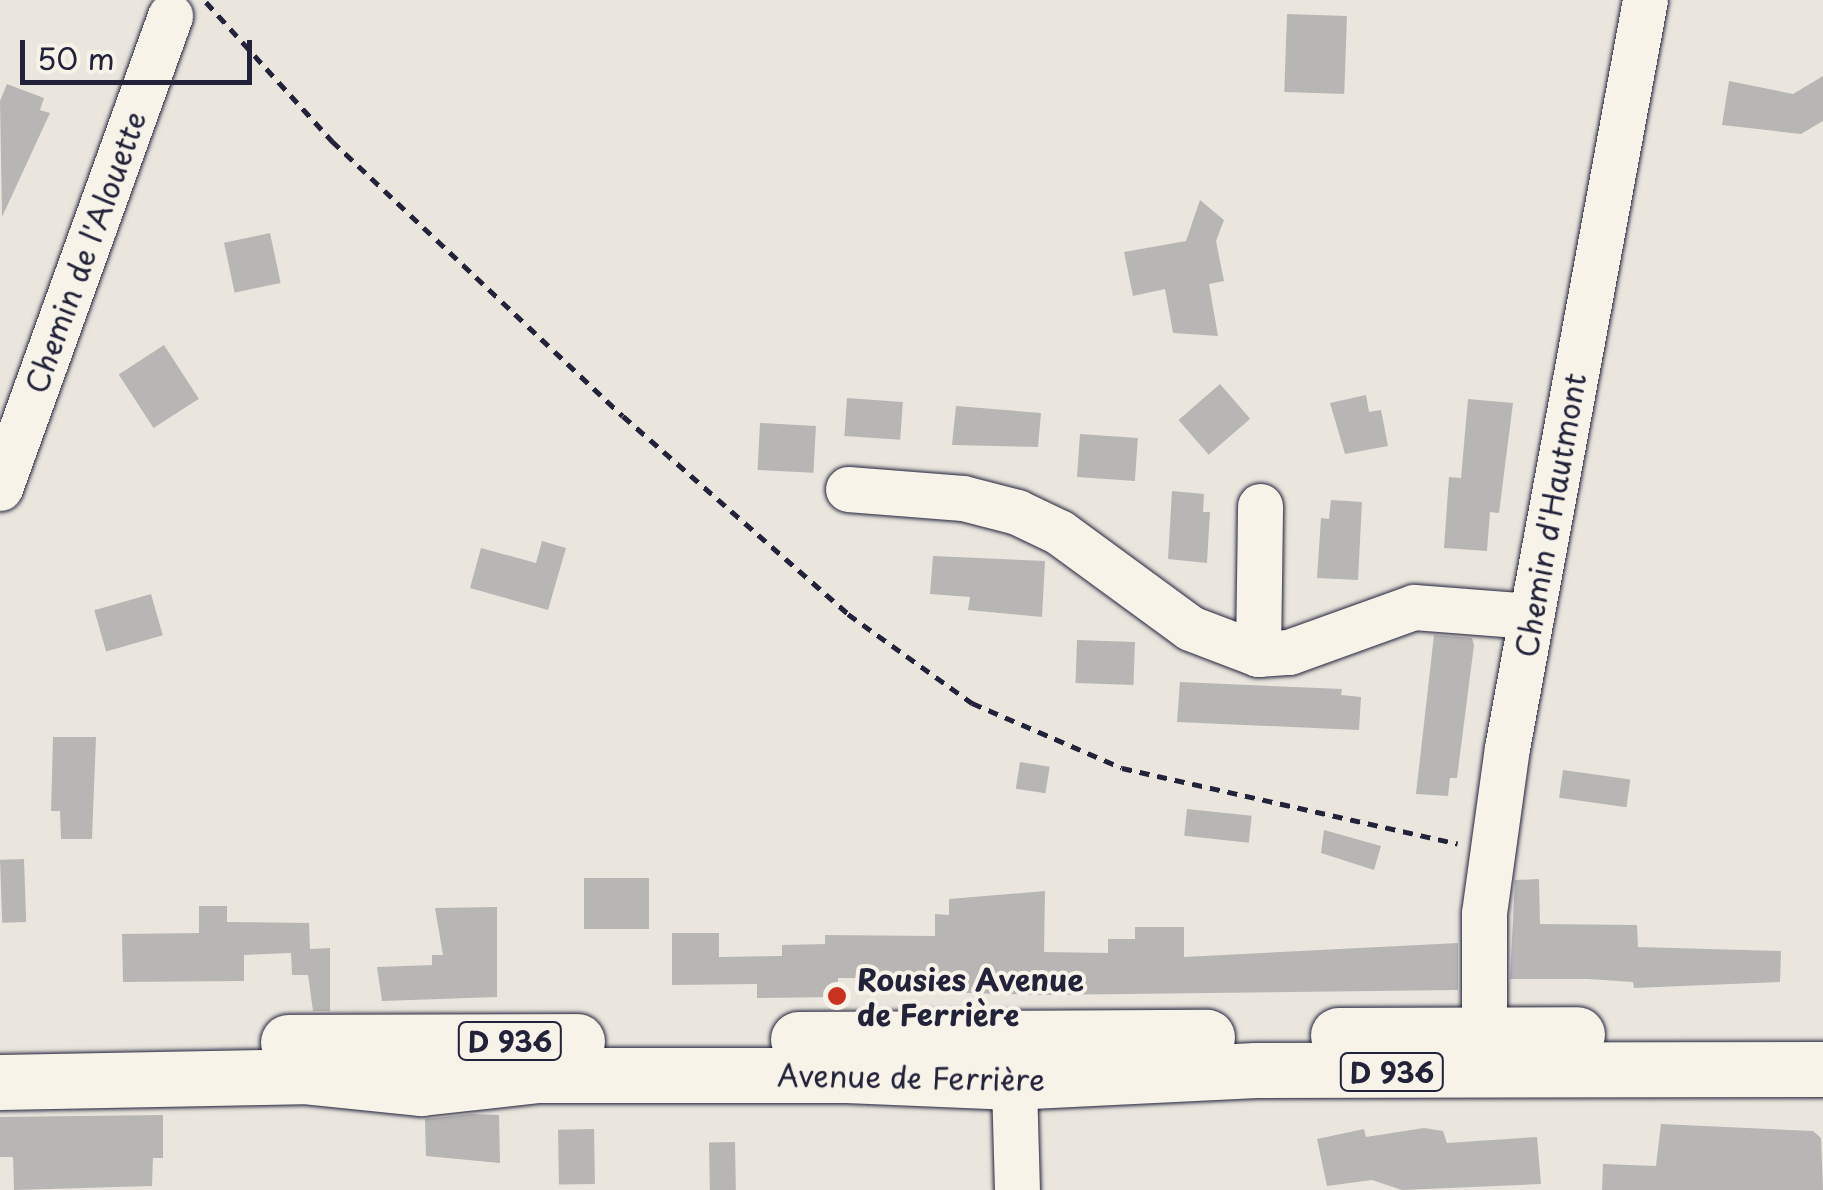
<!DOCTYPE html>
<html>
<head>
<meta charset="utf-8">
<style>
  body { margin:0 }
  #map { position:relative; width:1823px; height:1190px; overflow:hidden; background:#eae6de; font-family:"Playpen Sans",sans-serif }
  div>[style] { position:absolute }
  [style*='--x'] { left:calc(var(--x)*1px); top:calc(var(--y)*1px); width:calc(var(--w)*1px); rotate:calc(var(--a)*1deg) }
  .building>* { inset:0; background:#b8b6b5; transform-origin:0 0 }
  .path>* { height:5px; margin-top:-2.5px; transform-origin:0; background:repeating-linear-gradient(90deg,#22223b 0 10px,transparent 0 18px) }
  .roads { filter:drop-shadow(0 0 2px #22223b) drop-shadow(0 0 2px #22223b) }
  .minor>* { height:45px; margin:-22.5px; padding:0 22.5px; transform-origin:22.5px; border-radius:22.5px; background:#f7f3e8 }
  .major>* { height:55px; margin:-27.5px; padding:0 27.5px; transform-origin:27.5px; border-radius:27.5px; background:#f7f3e8 }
  .dots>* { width:28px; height:28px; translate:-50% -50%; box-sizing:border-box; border:5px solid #f7f3e8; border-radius:50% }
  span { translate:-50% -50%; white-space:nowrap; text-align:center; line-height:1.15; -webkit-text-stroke:8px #f7f3e8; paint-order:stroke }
  .shield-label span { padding:2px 8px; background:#f7f3e8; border:2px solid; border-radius:8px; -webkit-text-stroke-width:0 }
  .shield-label { font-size:28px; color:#22223b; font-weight:700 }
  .street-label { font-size:30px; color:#22223b }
  .poi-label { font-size:30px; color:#22223b; font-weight:700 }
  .left { translate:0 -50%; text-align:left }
  .scale { position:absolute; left:20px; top:40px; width:232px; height:45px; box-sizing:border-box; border:5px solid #22223b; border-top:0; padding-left:12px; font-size:30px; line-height:35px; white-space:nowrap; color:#22223b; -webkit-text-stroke:8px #f7f3e8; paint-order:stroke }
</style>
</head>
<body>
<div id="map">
  <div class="building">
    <div style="left:1287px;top:14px;width:60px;height:78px;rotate:2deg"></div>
    <div style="clip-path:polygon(1823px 76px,1823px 121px,1801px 134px,1722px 125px,1729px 81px,1793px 94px)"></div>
    <div style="clip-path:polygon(7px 84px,44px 98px,40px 110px,50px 113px,2px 217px,0 101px)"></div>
    <div style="clip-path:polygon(1200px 200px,1224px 220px,1216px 241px,1224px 281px,1209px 284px,1218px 336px,1173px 333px,1165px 289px,1133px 296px,1124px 252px,1186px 241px)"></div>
    <div style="left:270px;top:233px;width:51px;height:47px;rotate:78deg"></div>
    <div style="left:164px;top:345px;width:64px;height:54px;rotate:57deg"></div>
    <div style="left:1220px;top:384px;width:46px;height:55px;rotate:49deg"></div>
    <div style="clip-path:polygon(1366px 395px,1369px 412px,1381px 410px,1388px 446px,1345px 454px,1330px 403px)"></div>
    <div style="left:847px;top:398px;width:56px;height:38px;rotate:4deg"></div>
    <div style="clip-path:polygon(1468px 399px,1513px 403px,1499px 513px,1490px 512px,1487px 551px,1444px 548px,1449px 477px,1461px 478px)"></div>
    <div style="clip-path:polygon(956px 406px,1041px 413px,1038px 447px,952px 445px)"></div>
    <div style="left:760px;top:423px;width:56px;height:47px;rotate:3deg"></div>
    <div style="left:1080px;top:434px;width:58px;height:43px;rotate:4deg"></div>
    <div style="clip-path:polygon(1172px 491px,1204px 494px,1203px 512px,1210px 512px,1207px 563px,1168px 559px)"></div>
    <div style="clip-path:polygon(1331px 500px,1362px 502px,1358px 580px,1317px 578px,1321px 518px,1329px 519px)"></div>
    <div style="clip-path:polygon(542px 541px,566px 548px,548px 610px,470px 588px,481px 548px,536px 563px)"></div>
    <div style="clip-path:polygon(933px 556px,1045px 561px,1042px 617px,968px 610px,970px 597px,930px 594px)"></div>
    <div style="left:151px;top:594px;width:43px;height:59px;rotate:74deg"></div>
    <div style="clip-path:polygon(1434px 635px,1472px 638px,1474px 645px,1457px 778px,1450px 778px,1448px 796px,1416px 794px)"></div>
    <div style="left:1077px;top:640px;width:58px;height:43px;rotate:2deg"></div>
    <div style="clip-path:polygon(1180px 682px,1342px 689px,1341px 695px,1361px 697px,1359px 730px,1177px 722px)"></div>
    <div style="clip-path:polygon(53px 737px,96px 737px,92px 839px,61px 839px,60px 811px,51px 811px)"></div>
    <div style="left:1020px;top:762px;width:30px;height:27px;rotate:9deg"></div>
    <div style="left:1563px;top:770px;width:68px;height:28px;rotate:8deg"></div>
    <div style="left:1187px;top:809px;width:65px;height:27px;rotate:6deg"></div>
    <div style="clip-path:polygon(1324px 830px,1381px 846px,1374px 870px,1321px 853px)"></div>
    <div style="left:24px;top:859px;width:63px;height:24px;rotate:88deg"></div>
    <div style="left:649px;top:878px;width:51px;height:65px;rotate:90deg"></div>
    <div style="clip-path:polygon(1539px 879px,1540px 924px,1637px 925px,1638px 947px,1781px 951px,1780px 982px,1634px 988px,1633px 982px,1588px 979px,1510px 979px,1515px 880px)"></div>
    <div style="clip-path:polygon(1045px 891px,1044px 952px,1108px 953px,1108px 939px,1135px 939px,1135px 927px,1184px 927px,1184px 957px,1458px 943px,1458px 990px,1043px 995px,931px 992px,931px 978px,838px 978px,838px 997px,757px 998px,757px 984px,672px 985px,672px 933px,719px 933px,719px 957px,782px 956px,782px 945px,825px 944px,825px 935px,935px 936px,935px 914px,949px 915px,949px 899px)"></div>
    <div style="clip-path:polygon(199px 906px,227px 906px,227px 922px,309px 923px,310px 949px,330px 948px,330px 1011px,313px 1011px,308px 975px,292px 975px,291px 953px,244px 955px,244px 981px,123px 982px,122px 934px,199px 933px)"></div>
    <div style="clip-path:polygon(497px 907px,497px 997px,382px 1001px,377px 967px,432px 965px,432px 955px,443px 955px,435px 908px)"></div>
    <div style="clip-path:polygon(472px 1114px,499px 1115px,500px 1163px,426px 1156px,425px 1119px)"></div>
    <div style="clip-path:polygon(163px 1115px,163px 1158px,153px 1158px,152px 1186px,14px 1190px,13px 1157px,0 1157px,0 1117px)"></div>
    <div style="clip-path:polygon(1661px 1124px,1813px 1131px,1821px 1138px,1823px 1190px,1602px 1190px,1603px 1164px,1656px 1166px)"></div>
    <div style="clip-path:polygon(1424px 1128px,1443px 1131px,1447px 1143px,1537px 1137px,1541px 1184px,1402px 1190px,1372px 1180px,1327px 1186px,1317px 1139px,1364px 1129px,1366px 1137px)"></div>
    <div style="left:594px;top:1129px;width:55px;height:36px;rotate:89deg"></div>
    <div style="left:735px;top:1142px;width:48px;height:26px;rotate:89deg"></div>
  </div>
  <div class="path">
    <div style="--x:206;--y:2;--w:188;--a:47.8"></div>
    <div style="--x:332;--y:141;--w:400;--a:43.4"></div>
    <div style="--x:623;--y:416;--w:300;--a:41.3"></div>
    <div style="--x:848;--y:614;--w:153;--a:35.7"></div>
    <div style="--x:972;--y:703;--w:163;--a:23.4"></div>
    <div style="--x:1122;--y:768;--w:344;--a:12.7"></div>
  </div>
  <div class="roads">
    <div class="minor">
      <div style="--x:0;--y:488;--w:502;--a:-70.19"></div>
      <div style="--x:848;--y:489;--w:115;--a:4.5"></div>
      <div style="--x:963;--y:498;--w:56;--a:14.5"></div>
      <div style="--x:1017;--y:512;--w:47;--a:25.5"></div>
      <div style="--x:1059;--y:532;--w:162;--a:36.2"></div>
      <div style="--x:1190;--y:628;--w:73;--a:20.9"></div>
      <div style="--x:1258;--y:654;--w:31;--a:-4"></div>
      <div style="--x:1289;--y:652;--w:133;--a:-19.8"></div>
      <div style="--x:1414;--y:607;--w:117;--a:4.4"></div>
      <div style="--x:1258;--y:654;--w:148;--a:-89.2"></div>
      <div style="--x:1013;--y:1048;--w:142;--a:88.4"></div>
      <div style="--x:1469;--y:1064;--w:34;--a:-63"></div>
      <div style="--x:1484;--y:1034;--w:121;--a:-90"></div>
      <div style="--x:1484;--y:913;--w:167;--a:-82.1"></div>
      <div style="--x:1507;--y:748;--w:761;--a:-79.55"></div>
    </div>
    <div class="major">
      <div style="--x:1338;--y:1035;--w:239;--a:-0.2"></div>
      <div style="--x:798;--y:1039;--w:409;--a:-0.3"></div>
      <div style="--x:288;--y:1042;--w:289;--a:-0.2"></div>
      <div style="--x:0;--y:1082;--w:302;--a:-1.1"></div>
      <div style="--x:302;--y:1076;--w:120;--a:5.8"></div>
      <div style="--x:421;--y:1088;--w:116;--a:-6.4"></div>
      <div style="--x:536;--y:1075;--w:310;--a:0"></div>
      <div style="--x:846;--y:1075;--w:164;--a:2.4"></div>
      <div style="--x:1010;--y:1082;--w:246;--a:-2.8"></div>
      <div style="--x:1256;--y:1070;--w:567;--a:-0.1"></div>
    </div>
  </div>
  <div class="dots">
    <div style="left:837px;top:996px;background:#c8321e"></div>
  </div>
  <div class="shield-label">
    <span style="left:510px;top:1041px">D 936</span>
    <span style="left:1392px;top:1072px">D 936</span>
  </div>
  <div class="street-label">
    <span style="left:85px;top:252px;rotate:-70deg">Chemin de l'Alouette</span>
    <span style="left:1550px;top:515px;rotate:-80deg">Chemin d'Hautmont</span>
    <span style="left:911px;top:1077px;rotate:1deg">Avenue de Ferrière</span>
  </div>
  <div class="poi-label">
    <span class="left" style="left:857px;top:996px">Rousies Avenue<br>de Ferrière</span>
  </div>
  <div class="scale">50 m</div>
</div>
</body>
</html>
